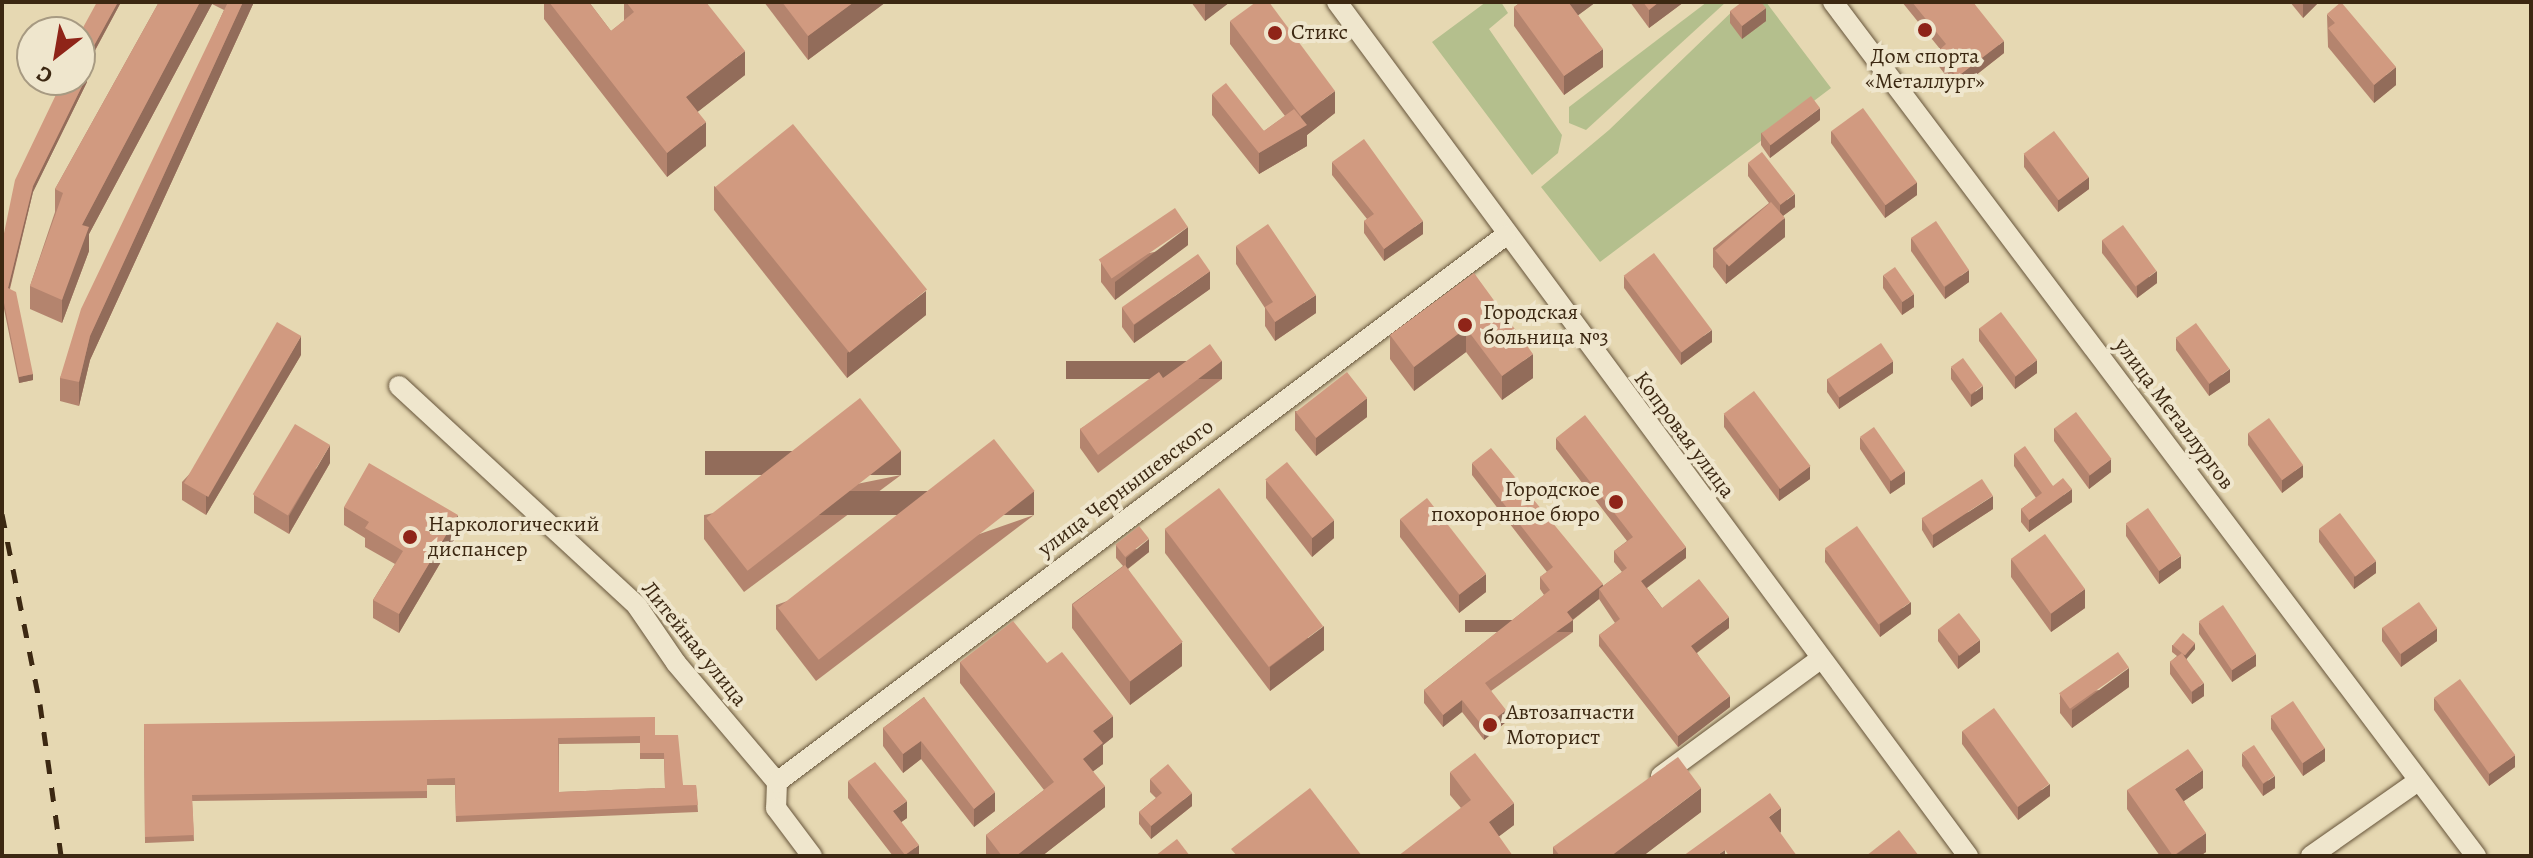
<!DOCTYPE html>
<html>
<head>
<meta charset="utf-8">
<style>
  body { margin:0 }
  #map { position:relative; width:2533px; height:858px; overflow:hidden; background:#e6d8b2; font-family:Alegreya,serif }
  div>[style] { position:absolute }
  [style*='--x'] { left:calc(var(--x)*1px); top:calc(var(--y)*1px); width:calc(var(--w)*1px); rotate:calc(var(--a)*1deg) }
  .green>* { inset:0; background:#b4bf8d }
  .roads { filter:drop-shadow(0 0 2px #66543a) drop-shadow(0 0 2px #66543a) }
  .street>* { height:20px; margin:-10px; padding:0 10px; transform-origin:10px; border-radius:10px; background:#efe6cd }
  .rail>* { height:5px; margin-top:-2.5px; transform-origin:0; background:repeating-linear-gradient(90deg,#3c2812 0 14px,transparent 0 28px) }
  .wall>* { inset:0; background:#b4846e }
  .shaded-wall>* { inset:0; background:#926c5a; transform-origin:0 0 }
  .building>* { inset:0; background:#d19a80; transform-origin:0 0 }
  .dots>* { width:22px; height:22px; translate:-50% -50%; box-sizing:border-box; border:4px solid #efe6cd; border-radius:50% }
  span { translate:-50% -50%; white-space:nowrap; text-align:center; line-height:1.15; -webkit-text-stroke:8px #efe6cd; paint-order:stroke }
  .poi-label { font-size:22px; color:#3c2812 }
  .left { translate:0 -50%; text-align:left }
  .right { translate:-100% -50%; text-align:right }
  .street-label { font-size:22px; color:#3c2812 }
  .frame { position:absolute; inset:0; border:4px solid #3c2812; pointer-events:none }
  .north { position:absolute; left:16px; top:16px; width:80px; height:80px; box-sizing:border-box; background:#efe6cd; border:2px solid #a79a82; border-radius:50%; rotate:211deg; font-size:22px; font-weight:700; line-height:32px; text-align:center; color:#3c2812 }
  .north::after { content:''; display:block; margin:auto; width:28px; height:36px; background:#8f2418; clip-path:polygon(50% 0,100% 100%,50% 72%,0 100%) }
</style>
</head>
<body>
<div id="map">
  <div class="green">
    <div style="clip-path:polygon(1486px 2px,1501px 2px,1508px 13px,1489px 29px,1562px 135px,1558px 153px,1532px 175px,1432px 42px)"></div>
    <div style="clip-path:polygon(1707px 2px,1726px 2px,1586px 130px,1569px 123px,1569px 107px)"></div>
    <div style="clip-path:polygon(1742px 2px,1766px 2px,1831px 88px,1600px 262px,1541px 187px,1609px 130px)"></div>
  </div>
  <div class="roads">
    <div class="street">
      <div style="--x:1337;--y:2;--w:1062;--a:53.54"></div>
      <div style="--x:1833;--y:2;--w:1069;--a:53.02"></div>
      <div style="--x:399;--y:386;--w:324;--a:42.7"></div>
      <div style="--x:637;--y:606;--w:69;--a:55.6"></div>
      <div style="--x:676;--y:663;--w:156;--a:49.7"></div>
      <div style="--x:777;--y:782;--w:26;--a:92"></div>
      <div style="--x:776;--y:808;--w:60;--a:53.1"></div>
      <div style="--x:1661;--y:776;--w:197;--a:-36.3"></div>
      <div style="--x:777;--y:782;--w:911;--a:-36.88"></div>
      <div style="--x:2311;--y:856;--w:131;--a:-35"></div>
    </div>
  </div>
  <div class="rail">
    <div style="--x:2;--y:514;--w:194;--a:78.7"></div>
    <div style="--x:40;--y:704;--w:153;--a:82.1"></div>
  </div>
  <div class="wall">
    <div style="clip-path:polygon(97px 2px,121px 2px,83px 73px,87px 82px,33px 192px,10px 289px,33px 380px,19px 383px,2px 299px,2px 243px,62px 82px,59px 80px,80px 80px)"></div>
    <div style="clip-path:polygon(159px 2px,254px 2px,90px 360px,79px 406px,60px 401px,60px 378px,224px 10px,212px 4px,89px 234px,89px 251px,62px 323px,30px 309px,30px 286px,55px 212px,55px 189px)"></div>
    <div style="clip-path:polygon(544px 2px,589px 2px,611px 31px,624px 21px,624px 2px,706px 2px,745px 75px,697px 112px,706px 146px,667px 177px,544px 19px)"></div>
    <div style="clip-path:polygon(764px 2px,886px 2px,808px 60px)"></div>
    <div style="clip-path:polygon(1191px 2px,1230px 2px,1205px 21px)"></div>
    <div style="clip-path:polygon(1521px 2px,1596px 2px,1578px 15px,1603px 67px,1564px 95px,1514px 26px,1514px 7px)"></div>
    <div style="clip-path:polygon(1630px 2px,1684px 2px,1649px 28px)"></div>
    <div style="clip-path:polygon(1902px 2px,1973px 2px,2004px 53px,1957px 90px,1937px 64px,1937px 52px,1940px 49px)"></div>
    <div style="clip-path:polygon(2290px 2px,2319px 2px,2303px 18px)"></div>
    <div style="clip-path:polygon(1730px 11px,1766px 21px,1742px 39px,1730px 23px)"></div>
    <div style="clip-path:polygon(2327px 14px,2396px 85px,2374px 103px,2328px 47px)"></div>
    <div style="clip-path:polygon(1230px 21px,1335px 113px,1307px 135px,1307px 146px,1259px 174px,1212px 115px,1212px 94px,1264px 131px,1285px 116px,1230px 44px)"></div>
    <div style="clip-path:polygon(1820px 120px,1770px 158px,1761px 145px,1761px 133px)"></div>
    <div style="clip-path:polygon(1831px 131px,1917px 195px,1885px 218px,1831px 143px)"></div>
    <div style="clip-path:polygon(2024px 154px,2089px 189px,2058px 212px,2024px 167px)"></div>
    <div style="clip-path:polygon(1332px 162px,1423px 234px,1384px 261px,1364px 233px,1364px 221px,1367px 219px,1332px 175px)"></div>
    <div style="clip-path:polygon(1748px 163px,1795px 207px,1783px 216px,1785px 237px,1726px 284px,1713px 267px,1713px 248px,1769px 203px,1748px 176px)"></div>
    <div style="clip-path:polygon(714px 186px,926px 315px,847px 378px,714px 210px)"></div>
    <div style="clip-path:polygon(1911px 238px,1969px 282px,1945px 299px,1911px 251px)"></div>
    <div style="clip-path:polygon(2102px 240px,2157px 283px,2137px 298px,2102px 253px)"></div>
    <div style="clip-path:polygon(1188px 245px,1115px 300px,1101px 282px,1101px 263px)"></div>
    <div style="clip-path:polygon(1236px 246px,1316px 313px,1275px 341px,1265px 326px,1265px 308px,1236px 264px)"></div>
    <div style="clip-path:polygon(1474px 273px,1533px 378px,1502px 400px,1466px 352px,1414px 391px,1390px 359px,1390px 335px)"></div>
    <div style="clip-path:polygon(1883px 275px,1914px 307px,1902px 315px,1883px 288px)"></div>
    <div style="clip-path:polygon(1624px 276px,1712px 342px,1681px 365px,1624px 288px)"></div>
    <div style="clip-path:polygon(1210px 289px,1134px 343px,1122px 327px,1122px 308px)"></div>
    <div style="clip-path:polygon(1979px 328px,2037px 373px,2015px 389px,1979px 341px)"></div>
    <div style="clip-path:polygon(2176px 338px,2230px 382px,2209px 396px,2176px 350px)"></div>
    <div style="clip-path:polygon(301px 355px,206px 515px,182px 500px,182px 482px)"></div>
    <div style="clip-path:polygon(1951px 367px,1983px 399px,1971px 407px,1951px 379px)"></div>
    <div style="clip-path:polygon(1893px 373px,1839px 409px,1827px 392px,1827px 379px)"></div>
    <div style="clip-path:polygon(1163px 378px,1222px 379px,1098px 473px,1080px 448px,1080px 429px)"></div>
    <div style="clip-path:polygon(1295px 411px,1367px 417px,1316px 456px,1295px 430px)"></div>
    <div style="clip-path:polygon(1724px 414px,1810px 479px,1779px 501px,1724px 427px)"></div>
    <div style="clip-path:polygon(2054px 428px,2111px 472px,2089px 489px,2054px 441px)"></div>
    <div style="clip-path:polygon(2248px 433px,2303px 477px,2282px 493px,2248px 445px)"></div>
    <div style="clip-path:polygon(1860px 437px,1905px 484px,1890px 494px,1860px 449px)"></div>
    <div style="clip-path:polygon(1556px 438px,1686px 558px,1647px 588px,1662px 608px,1729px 628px,1697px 653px,1730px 707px,1678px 747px,1599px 646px,1599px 635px,1615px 623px,1599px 599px,1573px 620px,1573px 632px,1491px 691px,1506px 722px,1484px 740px,1462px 712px,1443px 727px,1424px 703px,1424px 690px,1544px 595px,1540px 589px,1540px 577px,1547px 572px,1472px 475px,1472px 463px,1603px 586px,1622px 572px,1614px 562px,1614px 551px,1627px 541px,1556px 449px)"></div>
    <div style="clip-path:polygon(2014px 454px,2072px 502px,2029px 532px,2021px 522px,2021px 509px,2036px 498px,2014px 466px)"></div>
    <div style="clip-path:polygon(330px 463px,289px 534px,254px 513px,254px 495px)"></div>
    <div style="clip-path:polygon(901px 475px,744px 592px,704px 539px,704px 515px)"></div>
    <div style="clip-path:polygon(1266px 480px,1334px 538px,1312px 557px,1266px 498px)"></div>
    <div style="clip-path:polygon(344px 507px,458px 533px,399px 633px,373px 618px,373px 600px,395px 564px,365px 547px,365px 538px,344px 525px)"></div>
    <div style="clip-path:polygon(1993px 509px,1933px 548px,1922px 530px,1922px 518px)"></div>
    <div style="clip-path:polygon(1034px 515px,816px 681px,776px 629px,776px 605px)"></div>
    <div style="clip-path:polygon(1400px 519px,1486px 592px,1459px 613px,1400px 537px)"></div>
    <div style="clip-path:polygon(2126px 524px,2181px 568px,2159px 584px,2126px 536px)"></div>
    <div style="clip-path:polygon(1165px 529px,1324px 650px,1270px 691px,1165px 553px)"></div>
    <div style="clip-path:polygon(2319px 529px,2376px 573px,2354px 589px,2319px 542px)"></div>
    <div style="clip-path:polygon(1116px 545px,1149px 552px,1128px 569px,1182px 666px,1130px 705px,1072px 628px,1072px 604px,1123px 566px,1116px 558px)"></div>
    <div style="clip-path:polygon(1825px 549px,1911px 614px,1880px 637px,1825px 562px)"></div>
    <div style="clip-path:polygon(2011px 559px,2085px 608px,2051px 632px,2011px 577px)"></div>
    <div style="clip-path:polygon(2199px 622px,2256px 666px,2232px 682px,2199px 634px)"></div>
    <div style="clip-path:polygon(2382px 628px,2437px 641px,2401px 667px,2382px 641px)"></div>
    <div style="clip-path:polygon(1938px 629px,1980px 652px,1958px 669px,1938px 641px)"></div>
    <div style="clip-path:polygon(2172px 645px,2195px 649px,2186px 658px,2204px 696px,2192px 704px,2170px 674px,2170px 662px,2177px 656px,2172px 652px)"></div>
    <div style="clip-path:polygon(960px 662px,1047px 663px,1113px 737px,1103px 745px,1103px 764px,1093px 771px,1105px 807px,1042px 856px,986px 856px,986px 835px,1044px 790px,960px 683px)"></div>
    <div style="clip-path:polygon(2129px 687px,2072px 728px,2060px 713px,2060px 694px)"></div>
    <div style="clip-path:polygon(924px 697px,995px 811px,974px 827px,921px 759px,903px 773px,883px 746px,883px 728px)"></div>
    <div style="clip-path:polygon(2434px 698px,2515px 767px,2489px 786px,2434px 710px)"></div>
    <div style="clip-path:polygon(2271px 717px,2325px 761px,2303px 776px,2271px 729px)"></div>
    <div style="clip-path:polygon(evenodd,144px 724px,655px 735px,683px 785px,696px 785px,698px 812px,456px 822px,455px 785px,427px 785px,427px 798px,192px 801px,194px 841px,145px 843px,144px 724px,640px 743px,640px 759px,664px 759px,665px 788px,559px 792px,559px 744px,640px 743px)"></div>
    <div style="clip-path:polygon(1962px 731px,2050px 796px,2018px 820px,1962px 744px)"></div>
    <div style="clip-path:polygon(2242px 753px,2275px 788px,2263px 796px,2242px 766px)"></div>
    <div style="clip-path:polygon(1450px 772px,1514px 825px,1499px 836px,1461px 808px,1450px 795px)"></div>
    <div style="clip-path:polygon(1150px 779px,1192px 806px,1151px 839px,1139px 824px,1139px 812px,1156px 798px,1150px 792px)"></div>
    <div style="clip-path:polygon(848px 781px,907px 818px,901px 822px,919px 856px,893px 856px,848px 798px)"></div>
    <div style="clip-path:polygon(2203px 788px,2184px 801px,2206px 852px,2200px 856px,2160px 856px,2127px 809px,2127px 790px)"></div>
    <div style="clip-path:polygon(1701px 812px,1643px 856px,1553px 856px,1553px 847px)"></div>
  </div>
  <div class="shaded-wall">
    <div style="clip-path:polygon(118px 2px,121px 2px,80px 78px,80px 71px)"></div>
    <div style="clip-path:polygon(200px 2px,212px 2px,212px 4px,89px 234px,89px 251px,62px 323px,62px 300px,82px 225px)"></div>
    <div style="clip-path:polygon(243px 2px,254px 2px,90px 360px,79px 406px,79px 382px,90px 336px)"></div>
    <div style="clip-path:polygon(854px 2px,886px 2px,808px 60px,808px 36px)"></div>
    <div style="clip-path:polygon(1205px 2px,1230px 2px,1205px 21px)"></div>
    <div style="clip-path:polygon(1571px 2px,1596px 2px,1569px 22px,1569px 3px)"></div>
    <div style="clip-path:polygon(1659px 2px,1684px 2px,1649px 28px,1649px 10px)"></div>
    <div style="clip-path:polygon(2303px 2px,2319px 2px,2303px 18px)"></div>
    <div style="clip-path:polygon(1766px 8px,1766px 21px,1742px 39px,1742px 26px)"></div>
    <div style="clip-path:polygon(2004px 41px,2004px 53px,1957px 90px,1957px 77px)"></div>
    <div style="clip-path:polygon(1603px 49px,1603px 67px,1564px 95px,1564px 76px)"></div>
    <div style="clip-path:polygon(745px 51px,745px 75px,686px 121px,686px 97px)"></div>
    <div style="clip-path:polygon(2396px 67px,2396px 85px,2374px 103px,2374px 85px)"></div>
    <div style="clip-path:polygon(87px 76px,87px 82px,33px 192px,8px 295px,8px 288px,33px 186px)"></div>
    <div style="clip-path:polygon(1335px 91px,1335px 113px,1307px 135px,1307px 146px,1259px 174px,1259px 153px,1301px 128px,1301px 116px)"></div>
    <div style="clip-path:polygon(1820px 108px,1820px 120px,1770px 158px,1770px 145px)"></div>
    <div style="clip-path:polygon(706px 122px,706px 146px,667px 177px,667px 153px)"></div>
    <div style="clip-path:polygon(2089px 177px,2089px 189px,2058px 212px,2058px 200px)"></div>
    <div style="clip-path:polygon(1917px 182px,1917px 195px,1885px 218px,1885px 205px)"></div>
    <div style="clip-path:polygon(1795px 194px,1795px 207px,1780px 218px,1780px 205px)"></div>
    <div style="clip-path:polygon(1785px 218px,1785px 237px,1726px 284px,1726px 265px)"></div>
    <div style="clip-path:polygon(1423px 221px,1423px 234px,1384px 261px,1384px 249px)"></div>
    <div style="clip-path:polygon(1188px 227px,1188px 245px,1115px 300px,1115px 282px)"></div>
    <div style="clip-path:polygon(1969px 270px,1969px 282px,1945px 299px,1945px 287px)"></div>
    <div style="clip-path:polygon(1210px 271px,1210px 289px,1134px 343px,1134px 325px)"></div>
    <div style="clip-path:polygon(2157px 271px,2157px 283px,2137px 298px,2137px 286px)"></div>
    <div style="clip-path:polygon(926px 291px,926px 315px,847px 378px,847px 353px)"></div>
    <div style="clip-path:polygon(1914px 294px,1914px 307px,1902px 315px,1902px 302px)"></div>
    <div style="clip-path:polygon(1316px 295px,1316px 313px,1275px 341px,1275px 322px)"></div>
    <div style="clip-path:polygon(1466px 328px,1466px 352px,1414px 391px,1414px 367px)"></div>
    <div style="clip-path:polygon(1712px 330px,1712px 342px,1681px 365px,1681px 352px)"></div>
    <div style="clip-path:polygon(301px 336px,301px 355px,206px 515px,206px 496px)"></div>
    <div style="clip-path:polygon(1533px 354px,1533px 378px,1502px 400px,1502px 376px)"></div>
    <div style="clip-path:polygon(2037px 360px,2037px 373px,2015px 389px,2015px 377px)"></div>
    <div style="left:1222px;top:361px;width:18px;height:156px;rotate:90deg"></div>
    <div style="clip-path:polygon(1893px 361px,1893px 373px,1839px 409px,1839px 397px)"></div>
    <div style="clip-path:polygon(2230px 369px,2230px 382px,2209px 396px,2209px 384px)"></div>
    <div style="clip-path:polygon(33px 374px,33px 380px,19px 383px,19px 377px)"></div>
    <div style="clip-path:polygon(1983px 386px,1983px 399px,1971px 407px,1971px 395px)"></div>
    <div style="clip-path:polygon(1367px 398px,1367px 417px,1316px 456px,1316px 437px)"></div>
    <div style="clip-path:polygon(330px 445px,330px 463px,289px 534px,289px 516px)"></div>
    <div style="left:901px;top:451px;width:24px;height:196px;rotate:90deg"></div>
    <div style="clip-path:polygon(2111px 459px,2111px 472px,2089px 489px,2089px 476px)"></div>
    <div style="clip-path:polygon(2303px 465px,2303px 477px,2282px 493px,2282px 480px)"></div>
    <div style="clip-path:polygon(1810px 466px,1810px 479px,1779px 501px,1779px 489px)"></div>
    <div style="clip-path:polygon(1905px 471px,1905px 484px,1890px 494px,1890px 481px)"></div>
    <div style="clip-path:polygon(2072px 489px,2072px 502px,2029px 532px,2029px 520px)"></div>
    <div style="left:1034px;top:491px;width:24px;height:274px;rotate:90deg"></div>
    <div style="clip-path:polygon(1993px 496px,1993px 509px,1933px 548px,1933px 535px)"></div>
    <div style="clip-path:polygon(458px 515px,458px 533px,399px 633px,399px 614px)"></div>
    <div style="clip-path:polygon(1334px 520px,1334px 538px,1312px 557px,1312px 538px)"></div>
    <div style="clip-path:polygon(1149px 539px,1149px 552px,1126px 570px,1126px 558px)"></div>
    <div style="clip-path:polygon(1686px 547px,1686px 558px,1641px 592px,1641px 581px)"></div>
    <div style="clip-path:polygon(2181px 556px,2181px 568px,2159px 584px,2159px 571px)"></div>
    <div style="clip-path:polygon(2376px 561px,2376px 573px,2354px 589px,2354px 577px)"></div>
    <div style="clip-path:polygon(1486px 574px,1486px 592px,1459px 613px,1459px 595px)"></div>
    <div style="clip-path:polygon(1603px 584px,1603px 594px,1599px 589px,1599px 599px,1567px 624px,1567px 612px)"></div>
    <div style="clip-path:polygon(2085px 589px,2085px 608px,2051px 632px,2051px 613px)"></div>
    <div style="clip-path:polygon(1911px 602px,1911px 614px,1880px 637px,1880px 624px)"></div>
    <div style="clip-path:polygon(1729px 617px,1729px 628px,1691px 657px,1691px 646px)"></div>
    <div style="left:1573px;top:620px;width:12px;height:108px;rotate:90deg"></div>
    <div style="clip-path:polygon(1324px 626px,1324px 650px,1270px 691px,1270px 667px)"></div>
    <div style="clip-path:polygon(2437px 628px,2437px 641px,2401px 667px,2401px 654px)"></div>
    <div style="clip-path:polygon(1980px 640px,1980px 652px,1958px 669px,1958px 656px)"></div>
    <div style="clip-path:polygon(1182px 642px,1182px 666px,1130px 705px,1130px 681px)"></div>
    <div style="clip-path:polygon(2195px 643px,2195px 649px,2184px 662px,2184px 655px)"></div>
    <div style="clip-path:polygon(2256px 654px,2256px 666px,2232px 682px,2232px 670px)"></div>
    <div style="clip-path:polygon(2129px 668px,2129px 687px,2072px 728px,2072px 710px)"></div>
    <div style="clip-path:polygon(2204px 683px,2204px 696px,2192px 704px,2192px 692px)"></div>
    <div style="clip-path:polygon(1730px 696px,1730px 707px,1678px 747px,1678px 736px)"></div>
    <div style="clip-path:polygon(1462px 700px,1462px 712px,1443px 727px,1443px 715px)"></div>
    <div style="clip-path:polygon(1506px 710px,1506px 722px,1484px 740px,1484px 728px)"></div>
    <div style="clip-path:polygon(1113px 716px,1113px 737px,1103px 745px,1103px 764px,1083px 779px,1083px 759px,1093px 731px)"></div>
    <div style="clip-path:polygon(921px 741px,921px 759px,903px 773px,903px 754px)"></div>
    <div style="clip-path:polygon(2325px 748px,2325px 761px,2303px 776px,2303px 763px)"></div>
    <div style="clip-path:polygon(2515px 755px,2515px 767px,2489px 786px,2489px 774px)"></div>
    <div style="clip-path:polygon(2203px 770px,2203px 788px,2175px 807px,2175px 789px)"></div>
    <div style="clip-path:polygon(2275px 776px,2275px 788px,2263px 796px,2263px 784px)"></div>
    <div style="clip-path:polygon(2050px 784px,2050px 796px,2018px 820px,2018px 807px)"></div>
    <div style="clip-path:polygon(1105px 786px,1105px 807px,1042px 856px,1016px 856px)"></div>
    <div style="clip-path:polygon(1701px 788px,1701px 812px,1643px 856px,1611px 856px)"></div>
    <div style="clip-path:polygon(995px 792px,995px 811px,974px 827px,974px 809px)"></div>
    <div style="clip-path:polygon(1192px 793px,1192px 806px,1151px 839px,1151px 826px)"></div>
    <div style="clip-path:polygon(907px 801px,907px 818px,893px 828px,893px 811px)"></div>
    <div style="clip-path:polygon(1514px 803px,1514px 825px,1489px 844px,1489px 822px)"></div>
    <div style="clip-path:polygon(1781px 808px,1781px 832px,1769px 842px,1769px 817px)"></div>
    <div style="clip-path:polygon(2206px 833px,2206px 852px,2200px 856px,2174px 856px)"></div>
    <div style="clip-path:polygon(919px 845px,919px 856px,905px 856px,905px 855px)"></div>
    <div style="clip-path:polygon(1725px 850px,1725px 856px,1716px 856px)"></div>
  </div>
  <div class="building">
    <div style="clip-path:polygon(97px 2px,118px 2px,80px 71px,87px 76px,33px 186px,8px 288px,16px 292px,33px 374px,19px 377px,2px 293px,2px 243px,15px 180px,63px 80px,80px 80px,80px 33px)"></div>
    <div style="clip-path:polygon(159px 2px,200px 2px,82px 225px,89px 227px,62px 300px,30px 286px,63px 193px,55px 189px)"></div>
    <div style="clip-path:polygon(228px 2px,243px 2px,90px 336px,79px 382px,60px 378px,81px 309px)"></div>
    <div style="clip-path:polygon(549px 2px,589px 2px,611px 31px,634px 12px,626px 2px,706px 2px,745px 51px,686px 97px,706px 122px,667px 153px)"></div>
    <div style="clip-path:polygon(782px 2px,854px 2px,808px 36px)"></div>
    <div style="clip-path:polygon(1256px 2px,1269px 2px,1335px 91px,1301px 116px,1230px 21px)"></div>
    <div style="clip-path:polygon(1521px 2px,1571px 2px,1569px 3px,1603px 49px,1564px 76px,1514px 7px)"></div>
    <div style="clip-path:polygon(1643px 2px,1659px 2px,1649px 10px)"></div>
    <div style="clip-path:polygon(1742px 2px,1761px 2px,1766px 8px,1742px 26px,1730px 11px)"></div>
    <div style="clip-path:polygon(1912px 2px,1973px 2px,2004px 41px,1957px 77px,1937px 52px,1946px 44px)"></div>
    <div style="clip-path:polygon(2341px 2px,2396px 67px,2374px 85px,2328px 28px,2335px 23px,2327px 14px)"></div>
    <div style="clip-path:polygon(1226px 83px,1264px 131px,1294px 109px,1307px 125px,1259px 153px,1212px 94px)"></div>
    <div style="left:1811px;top:96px;width:15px;height:62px;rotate:53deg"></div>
    <div style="left:1863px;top:108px;width:92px;height:39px;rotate:54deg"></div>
    <div style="left:793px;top:124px;width:213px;height:100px;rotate:51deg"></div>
    <div style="left:2054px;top:131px;width:58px;height:38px;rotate:53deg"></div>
    <div style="clip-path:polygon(1364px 139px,1423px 221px,1384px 249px,1364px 221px,1374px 214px,1332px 162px)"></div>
    <div style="left:1762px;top:152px;width:53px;height:18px;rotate:52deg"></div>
    <div style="left:1771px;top:202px;width:21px;height:74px;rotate:49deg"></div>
    <div style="left:1175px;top:208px;width:23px;height:92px;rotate:56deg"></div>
    <div style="left:1936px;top:221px;width:59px;height:30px;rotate:56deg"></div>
    <div style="clip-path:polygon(1268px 224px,1316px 295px,1275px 322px,1265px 307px,1273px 302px,1236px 246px)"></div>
    <div style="left:2123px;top:225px;width:57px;height:26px;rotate:54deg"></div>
    <div style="left:1654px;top:253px;width:96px;height:38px;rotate:53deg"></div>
    <div style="left:1198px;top:254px;width:21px;height:93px;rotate:55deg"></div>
    <div style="left:1895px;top:267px;width:33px;height:14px;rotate:55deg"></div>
    <div style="clip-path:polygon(1474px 273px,1533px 354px,1502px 376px,1466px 328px,1414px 367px,1390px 335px)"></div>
    <div style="left:2001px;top:312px;width:60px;height:27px;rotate:53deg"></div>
    <div style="left:277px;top:322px;width:28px;height:186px;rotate:30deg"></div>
    <div style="left:2196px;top:323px;width:57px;height:25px;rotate:54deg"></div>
    <div style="left:1881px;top:343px;width:22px;height:65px;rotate:56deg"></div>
    <div style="clip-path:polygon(1210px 344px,1222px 361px,1098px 455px,1080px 429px,1159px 372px,1163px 378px)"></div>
    <div style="left:1963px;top:358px;width:34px;height:15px;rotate:54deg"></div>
    <div style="left:1347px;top:372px;width:33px;height:65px;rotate:52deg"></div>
    <div style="left:1754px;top:391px;width:94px;height:38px;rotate:53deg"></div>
    <div style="left:860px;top:398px;width:67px;height:195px;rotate:52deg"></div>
    <div style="left:2076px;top:412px;width:59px;height:27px;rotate:53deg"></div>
    <div style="clip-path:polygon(1585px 415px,1686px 547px,1641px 581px,1662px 608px,1699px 579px,1729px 617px,1691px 646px,1730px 696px,1678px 736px,1599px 635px,1620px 619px,1599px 589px,1627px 568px,1614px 551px,1633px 537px,1556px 438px)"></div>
    <div style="left:2269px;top:418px;width:58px;height:26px;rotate:54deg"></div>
    <div style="left:295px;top:424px;width:41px;height:82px;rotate:31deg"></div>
    <div style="left:1874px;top:427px;width:54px;height:17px;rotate:55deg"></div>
    <div style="left:994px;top:439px;width:66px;height:274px;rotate:52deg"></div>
    <div style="clip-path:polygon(2025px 446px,2053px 486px,2063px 478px,2072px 489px,2029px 520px,2021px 509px,2042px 493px,2014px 454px)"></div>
    <div style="clip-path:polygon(1491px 448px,1603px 584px,1567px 612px,1573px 620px,1485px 683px,1506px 710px,1484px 728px,1462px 700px,1443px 715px,1424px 690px,1550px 590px,1540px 577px,1553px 567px,1472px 463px)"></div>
    <div style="left:1287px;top:462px;width:75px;height:28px;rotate:51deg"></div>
    <div style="clip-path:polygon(369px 463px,458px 515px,399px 614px,373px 600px,403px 551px,365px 528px,369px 522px,344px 507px)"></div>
    <div style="left:1982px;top:479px;width:20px;height:72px;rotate:57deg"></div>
    <div style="left:1219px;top:488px;width:173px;height:68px;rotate:53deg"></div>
    <div style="left:1427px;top:498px;width:96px;height:34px;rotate:52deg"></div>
    <div style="left:2148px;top:508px;width:58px;height:27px;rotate:55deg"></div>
    <div style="left:2340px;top:513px;width:60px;height:26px;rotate:53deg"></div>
    <div style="left:1139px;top:526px;width:16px;height:30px;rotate:52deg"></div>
    <div style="left:1857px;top:526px;width:93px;height:39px;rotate:55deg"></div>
    <div style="left:2045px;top:534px;width:68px;height:42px;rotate:54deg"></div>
    <div style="left:1125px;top:565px;width:96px;height:66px;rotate:53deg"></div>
    <div style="left:2419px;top:602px;width:32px;height:45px;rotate:55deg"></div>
    <div style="left:2223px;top:605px;width:59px;height:29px;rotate:56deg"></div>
    <div style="left:1959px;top:613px;width:34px;height:26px;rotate:52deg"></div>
    <div style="clip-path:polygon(1013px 621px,1047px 663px,1062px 652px,1113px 716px,1093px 731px,1103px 743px,1083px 759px,1105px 786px,1016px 856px,1002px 856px,986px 835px,1054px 782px,960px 662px)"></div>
    <div style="left:2183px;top:633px;width:16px;height:16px;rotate:40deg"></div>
    <div style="left:2118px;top:652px;width:19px;height:72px;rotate:55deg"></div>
    <div style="left:2182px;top:653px;width:37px;height:15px;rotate:54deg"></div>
    <div style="left:2460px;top:679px;width:94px;height:32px;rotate:54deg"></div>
    <div style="clip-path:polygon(924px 697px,995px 792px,974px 809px,921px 741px,903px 754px,883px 728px)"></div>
    <div style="left:2293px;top:701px;width:57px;height:27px;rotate:56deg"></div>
    <div style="left:1994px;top:708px;width:94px;height:39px;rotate:54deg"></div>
    <div style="clip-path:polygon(evenodd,655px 717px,655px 735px,678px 735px,683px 785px,696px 785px,698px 805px,456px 816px,455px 778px,427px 779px,427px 791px,192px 795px,194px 835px,145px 837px,144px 724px,655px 717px,640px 736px,640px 753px,664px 753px,665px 788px,559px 792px,558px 738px,640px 736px)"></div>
    <div style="left:2254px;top:745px;width:37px;height:14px;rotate:56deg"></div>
    <div style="clip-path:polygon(2188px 749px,2203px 770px,2175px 789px,2206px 833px,2173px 856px,2127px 790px)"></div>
    <div style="clip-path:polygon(1475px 753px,1514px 803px,1489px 822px,1513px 856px,1398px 856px,1471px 800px,1450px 772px)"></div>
    <div style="clip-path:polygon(1678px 757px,1701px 788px,1611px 856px,1560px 856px,1553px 847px)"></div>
    <div style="clip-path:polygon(875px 762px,907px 801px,893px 811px,919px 845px,905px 855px,848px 781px)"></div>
    <div style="clip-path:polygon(1168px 764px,1192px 793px,1151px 826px,1139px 812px,1162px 793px,1150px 779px)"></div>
    <div style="clip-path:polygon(1310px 788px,1362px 856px,1237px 856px,1231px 849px)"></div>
    <div style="clip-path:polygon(1770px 793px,1781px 808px,1769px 817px,1797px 856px,1729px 856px,1725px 850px,1716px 856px,1683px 856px)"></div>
    <div style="clip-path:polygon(1899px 830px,1919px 856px,1866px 856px)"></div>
    <div style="clip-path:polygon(1177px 839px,1190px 856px,1155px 856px)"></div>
  </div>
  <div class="dots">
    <div style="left:1925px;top:30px;background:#8f2418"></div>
    <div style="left:1275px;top:33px;background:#8f2418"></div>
    <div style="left:1465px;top:325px;background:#8f2418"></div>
    <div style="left:1616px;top:502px;background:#8f2418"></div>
    <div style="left:410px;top:537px;background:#8f2418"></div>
    <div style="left:1490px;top:725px;background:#8f2418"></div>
  </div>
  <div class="poi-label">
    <span class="left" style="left:1291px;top:33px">Стикс</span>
    <span style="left:1925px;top:69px">Дом спорта<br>«Металлург»</span>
    <span class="left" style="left:1483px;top:325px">Городская<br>больница №3</span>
    <span class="right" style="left:1600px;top:502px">Городское<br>похоронное бюро</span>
    <span class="left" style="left:428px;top:537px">Наркологический<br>диспансер</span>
    <span class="left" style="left:1506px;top:725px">Автозапчасти<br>Моторист</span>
  </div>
  <div class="street-label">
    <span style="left:2174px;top:414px;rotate:53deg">улица Металлургов</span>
    <span style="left:1684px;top:435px;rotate:53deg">Копровая улица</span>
    <span style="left:1126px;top:488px;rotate:-37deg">улица Чернышевского</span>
    <span style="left:694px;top:644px;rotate:51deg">Литейная улица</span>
  </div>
  <div class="frame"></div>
  <div class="north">С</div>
</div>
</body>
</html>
